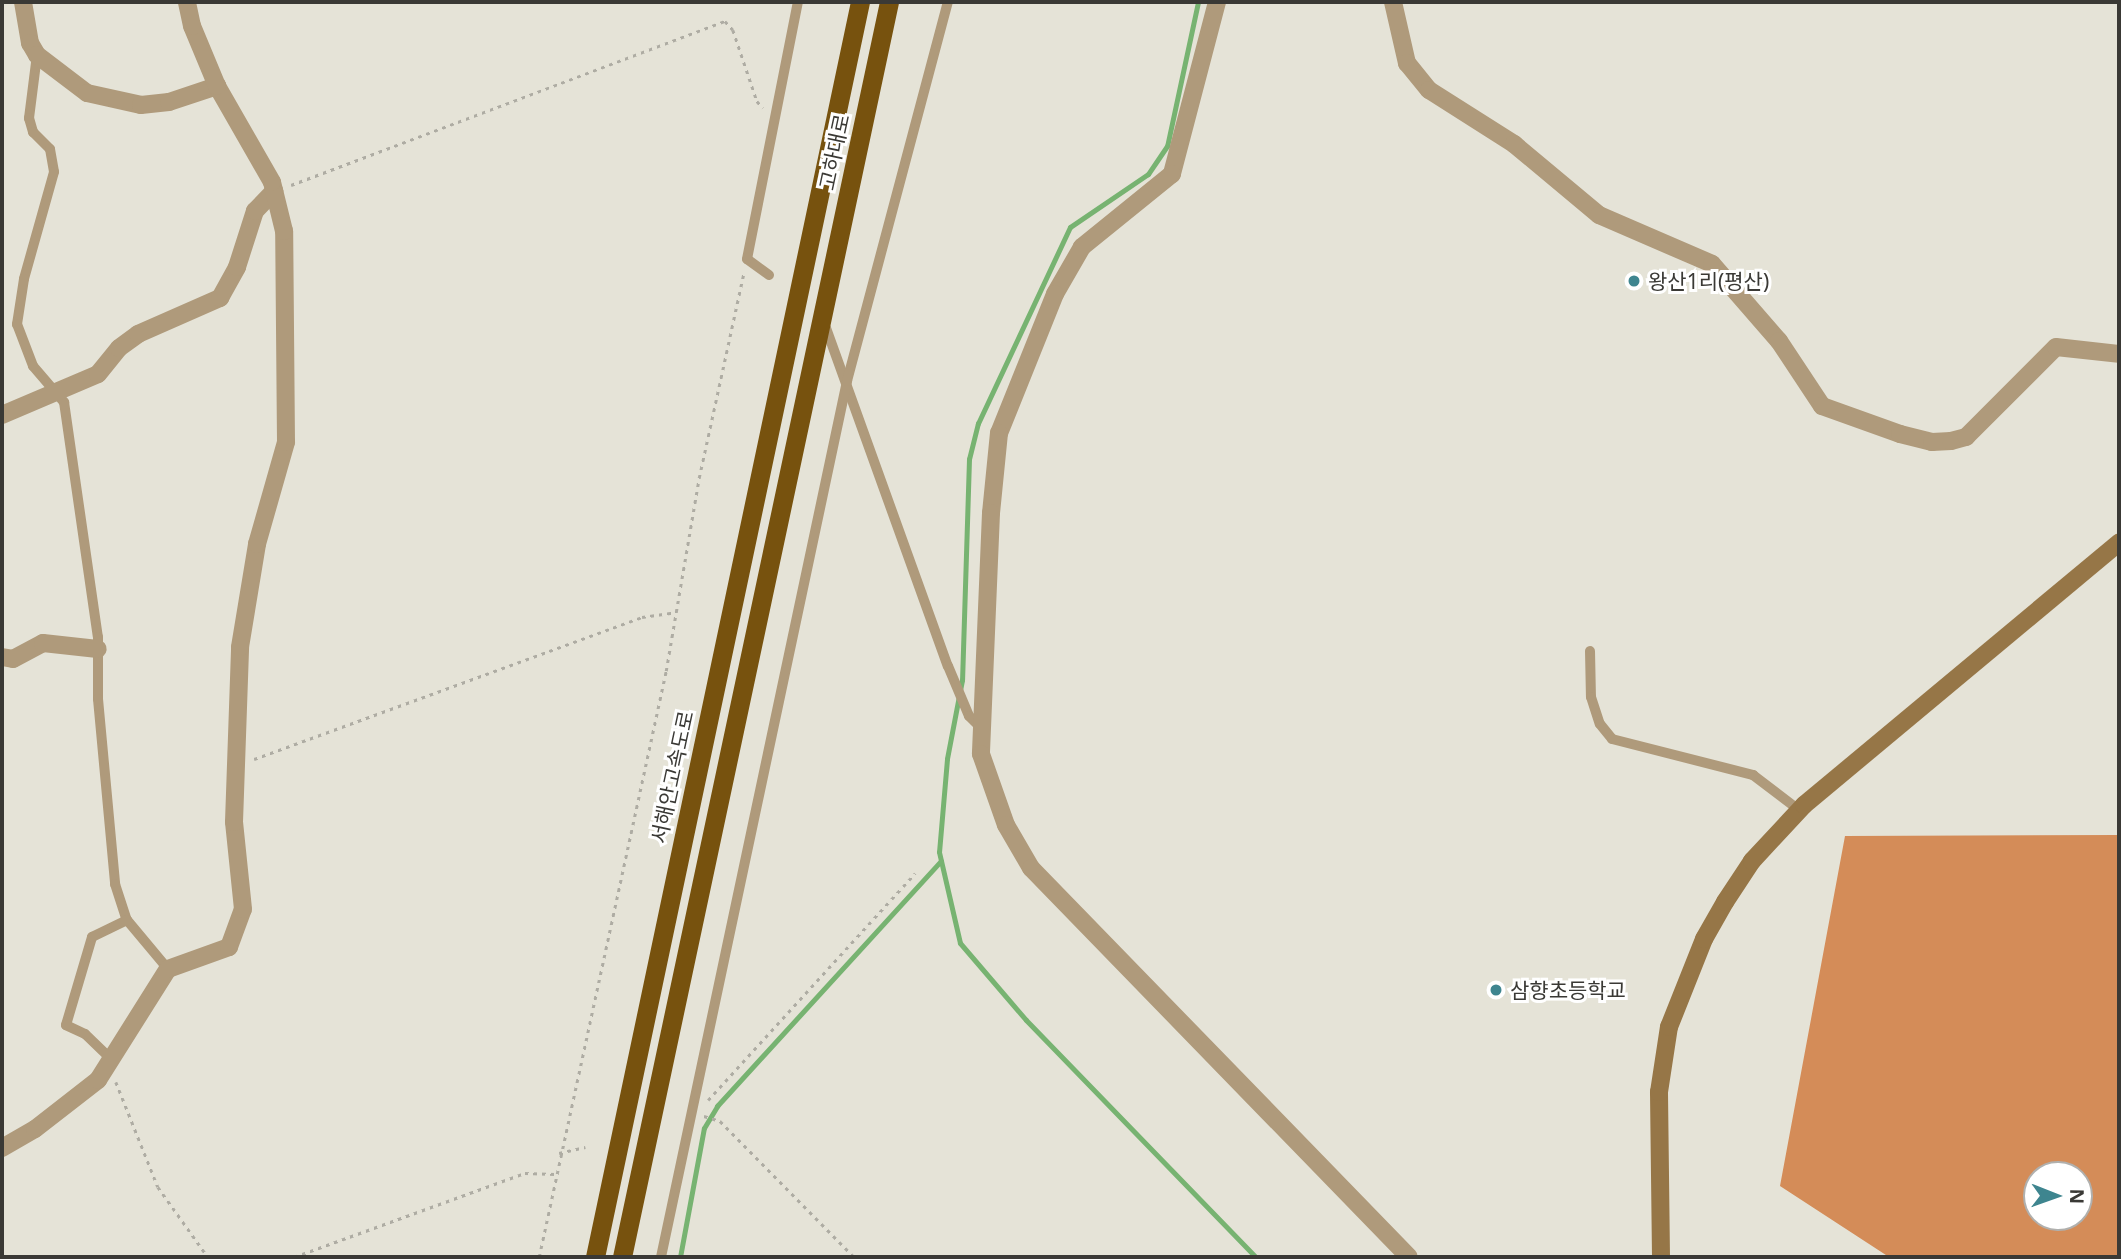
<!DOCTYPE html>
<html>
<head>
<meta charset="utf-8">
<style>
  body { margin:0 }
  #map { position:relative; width:2121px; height:1259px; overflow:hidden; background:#e5e3d7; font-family:"Noto Sans","Noto Sans KR",sans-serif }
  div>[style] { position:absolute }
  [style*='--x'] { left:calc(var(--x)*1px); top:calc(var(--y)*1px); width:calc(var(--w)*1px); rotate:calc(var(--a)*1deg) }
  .forest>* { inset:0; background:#d48c58 }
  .stream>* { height:5px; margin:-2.5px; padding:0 2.5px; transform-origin:2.5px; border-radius:2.5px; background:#77b371 }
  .path>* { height:2.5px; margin-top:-1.25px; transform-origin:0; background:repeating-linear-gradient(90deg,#aeaca3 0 3.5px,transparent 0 8.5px) }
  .service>* { height:10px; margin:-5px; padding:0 5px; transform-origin:5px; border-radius:5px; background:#af9a7b }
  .minor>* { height:18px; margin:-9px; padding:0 9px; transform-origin:9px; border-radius:9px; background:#af9a7b }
  .secondary>* { height:18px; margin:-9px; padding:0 9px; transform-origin:9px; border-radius:9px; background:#967647 }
  .trunk>* { height:19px; margin:-9.5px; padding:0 9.5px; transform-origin:9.5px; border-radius:9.5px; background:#77520e }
  .dots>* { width:19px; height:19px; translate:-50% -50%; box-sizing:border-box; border:4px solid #fff; border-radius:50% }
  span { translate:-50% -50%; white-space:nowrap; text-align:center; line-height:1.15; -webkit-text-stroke:6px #fff; paint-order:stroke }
  .street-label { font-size:21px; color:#3a3935 }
  .poi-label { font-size:21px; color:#3a3935 }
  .left { translate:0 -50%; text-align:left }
  .frame { position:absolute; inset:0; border:4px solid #3a3935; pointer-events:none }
  .north { position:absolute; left:2023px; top:1161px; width:70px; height:70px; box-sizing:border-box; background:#fff; border:2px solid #b0b0ae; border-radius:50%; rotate:91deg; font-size:19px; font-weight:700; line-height:28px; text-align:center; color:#3a3935 }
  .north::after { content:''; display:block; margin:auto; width:24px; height:32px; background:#3e858f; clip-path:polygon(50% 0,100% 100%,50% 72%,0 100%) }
</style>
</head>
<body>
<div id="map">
  <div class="forest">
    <div style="clip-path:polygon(evenodd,2119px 835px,2119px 1257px,1889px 1257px,1780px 1186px,1845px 836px,2119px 835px,2037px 1175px,2079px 1175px,2079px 1217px,2037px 1217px,2037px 1175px)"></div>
  </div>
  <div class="stream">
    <div style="--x:1198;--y:2;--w:147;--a:102.1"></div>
    <div style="--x:1167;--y:146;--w:34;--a:124"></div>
    <div style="--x:1148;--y:174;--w:94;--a:145.8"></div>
    <div style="--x:1070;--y:227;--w:217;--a:115.1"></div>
    <div style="--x:978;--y:423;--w:37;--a:104"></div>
    <div style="--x:969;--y:459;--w:221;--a:91.8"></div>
    <div style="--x:962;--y:680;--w:80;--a:100.8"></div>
    <div style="--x:947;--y:759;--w:93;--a:94.9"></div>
    <div style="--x:939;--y:852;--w:93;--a:77"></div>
    <div style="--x:960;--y:943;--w:101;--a:49.4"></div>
    <div style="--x:1026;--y:1020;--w:330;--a:45.9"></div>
    <div style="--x:680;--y:1257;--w:131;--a:-79.5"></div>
    <div style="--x:704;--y:1128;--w:26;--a:-59"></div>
    <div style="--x:717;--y:1106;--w:332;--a:-47.6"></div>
  </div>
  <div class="path">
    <div style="--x:291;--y:185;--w:464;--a:-20.7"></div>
    <div style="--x:725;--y:21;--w:12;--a:48"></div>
    <div style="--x:733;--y:30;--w:75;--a:71.3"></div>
    <div style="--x:757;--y:101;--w:9;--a:49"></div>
    <div style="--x:254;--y:759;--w:413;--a:-20.1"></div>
    <div style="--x:642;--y:617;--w:34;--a:-8"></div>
    <div style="--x:116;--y:1082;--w:113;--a:68.2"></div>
    <div style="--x:158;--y:1187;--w:86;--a:54.5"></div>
    <div style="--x:708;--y:1100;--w:307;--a:-47.6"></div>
    <div style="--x:704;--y:1116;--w:17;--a:17"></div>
    <div style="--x:720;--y:1121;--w:191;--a:45.4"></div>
    <div style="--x:559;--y:1153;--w:27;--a:-13"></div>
    <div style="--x:294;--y:1257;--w:246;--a:-20"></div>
    <div style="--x:525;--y:1173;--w:30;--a:2"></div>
    <div style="--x:539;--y:1257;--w:600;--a:-77.77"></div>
    <div style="--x:666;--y:671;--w:196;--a:-80.3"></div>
    <div style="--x:699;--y:478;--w:211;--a:-77.7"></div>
  </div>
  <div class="service">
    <div style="--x:37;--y:55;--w:64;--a:97.2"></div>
    <div style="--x:29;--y:118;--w:15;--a:74"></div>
    <div style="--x:33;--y:132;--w:24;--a:45"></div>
    <div style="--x:50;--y:149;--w:23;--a:80"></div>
    <div style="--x:54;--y:172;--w:111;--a:105.7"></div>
    <div style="--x:24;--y:279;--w:46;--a:98.8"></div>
    <div style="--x:17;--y:324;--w:45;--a:69.1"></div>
    <div style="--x:33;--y:366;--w:48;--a:49.3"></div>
    <div style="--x:64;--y:402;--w:237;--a:81.8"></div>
    <div style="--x:98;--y:637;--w:62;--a:90"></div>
    <div style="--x:98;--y:699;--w:186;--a:84.7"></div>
    <div style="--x:115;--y:884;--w:38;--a:72"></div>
    <div style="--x:127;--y:920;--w:64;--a:50.1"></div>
    <div style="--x:769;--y:275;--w:27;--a:-144"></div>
    <div style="--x:747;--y:259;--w:262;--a:-78.8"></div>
    <div style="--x:826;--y:328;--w:359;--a:70.2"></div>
    <div style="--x:948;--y:666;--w:54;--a:67.2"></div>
    <div style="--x:969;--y:716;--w:16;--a:45"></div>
    <div style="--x:1590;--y:651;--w:46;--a:88.8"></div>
    <div style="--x:1591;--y:697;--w:28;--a:72"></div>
    <div style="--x:1600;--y:724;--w:19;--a:51"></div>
    <div style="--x:1612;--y:739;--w:146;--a:14.3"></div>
    <div style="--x:1753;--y:775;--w:58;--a:37.3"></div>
    <div style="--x:111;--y:1059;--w:36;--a:-136"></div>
    <div style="--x:85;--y:1034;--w:21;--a:-155"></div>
    <div style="--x:66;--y:1025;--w:92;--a:-73.5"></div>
    <div style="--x:92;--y:937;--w:39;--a:-26"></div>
    <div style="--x:661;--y:1257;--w:896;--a:-78.01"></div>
    <div style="--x:847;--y:381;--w:392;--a:-75.1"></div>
  </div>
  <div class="minor">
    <div style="--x:23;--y:2;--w:42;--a:80.3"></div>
    <div style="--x:30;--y:43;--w:14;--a:60"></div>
    <div style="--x:37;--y:55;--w:63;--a:37.2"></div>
    <div style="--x:87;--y:93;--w:55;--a:12.5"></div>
    <div style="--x:141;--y:105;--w:28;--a:-6"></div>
    <div style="--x:169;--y:102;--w:51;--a:-18.4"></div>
    <div style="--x:1217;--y:2;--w:178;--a:104.7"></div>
    <div style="--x:1172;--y:174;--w:116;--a:141"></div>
    <div style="--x:1082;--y:247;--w:54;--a:119.9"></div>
    <div style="--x:1055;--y:294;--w:150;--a:111.9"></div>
    <div style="--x:999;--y:433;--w:80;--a:95.7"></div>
    <div style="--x:991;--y:513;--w:241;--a:92.4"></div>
    <div style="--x:981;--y:754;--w:75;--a:70.6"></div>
    <div style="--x:1006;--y:825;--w:50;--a:59.8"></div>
    <div style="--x:1031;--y:868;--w:542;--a:45.82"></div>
    <div style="--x:1393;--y:2;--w:63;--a:77.1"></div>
    <div style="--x:1407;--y:63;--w:35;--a:51"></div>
    <div style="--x:1429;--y:90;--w:101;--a:32.4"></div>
    <div style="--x:1514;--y:144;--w:111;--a:39.9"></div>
    <div style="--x:1599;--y:215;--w:123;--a:23.4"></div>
    <div style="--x:1712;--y:264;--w:102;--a:49"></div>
    <div style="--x:1779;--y:341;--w:78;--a:56.5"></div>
    <div style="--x:1822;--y:406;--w:83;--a:19.7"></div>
    <div style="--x:1900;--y:434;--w:33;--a:14"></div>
    <div style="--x:1932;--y:442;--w:19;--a:-3"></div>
    <div style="--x:1951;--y:441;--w:16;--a:-15"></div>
    <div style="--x:1966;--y:437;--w:127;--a:-45"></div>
    <div style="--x:2056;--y:347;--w:63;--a:6.3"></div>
    <div style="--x:2;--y:415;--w:104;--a:-23.1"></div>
    <div style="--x:98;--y:374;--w:33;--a:-51"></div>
    <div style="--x:119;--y:348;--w:24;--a:-36"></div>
    <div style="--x:138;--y:334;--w:90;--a:-23.7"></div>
    <div style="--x:220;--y:298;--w:35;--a:-61"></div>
    <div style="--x:237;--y:267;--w:59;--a:-72.2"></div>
    <div style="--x:255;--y:211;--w:28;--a:-46"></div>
    <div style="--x:2;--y:657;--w:11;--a:10"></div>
    <div style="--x:13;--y:659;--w:34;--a:-28"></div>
    <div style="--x:43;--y:643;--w:55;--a:6.2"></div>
    <div style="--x:2;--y:1148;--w:38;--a:-30"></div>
    <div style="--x:35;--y:1129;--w:80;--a:-37.9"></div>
    <div style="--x:98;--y:1080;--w:131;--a:-57.8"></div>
    <div style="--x:168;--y:969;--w:65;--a:-19.8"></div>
    <div style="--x:229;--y:947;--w:40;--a:-69.8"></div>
    <div style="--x:243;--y:909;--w:87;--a:-95.9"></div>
    <div style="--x:234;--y:822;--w:175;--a:-88"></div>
    <div style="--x:240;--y:647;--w:104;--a:-80.6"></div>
    <div style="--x:257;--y:544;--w:106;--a:-74.1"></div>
    <div style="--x:286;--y:442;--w:211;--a:-90.5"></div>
    <div style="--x:284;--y:231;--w:50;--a:-103.8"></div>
    <div style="--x:272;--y:182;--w:111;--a:-119.8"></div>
    <div style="--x:217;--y:86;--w:65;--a:-112.6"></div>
    <div style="--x:192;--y:26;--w:25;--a:-102"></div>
  </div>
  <div class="secondary">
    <div style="--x:1661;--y:1257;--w:165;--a:-90.7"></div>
    <div style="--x:1659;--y:1092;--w:66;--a:-81.3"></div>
    <div style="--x:1669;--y:1027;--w:95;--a:-68.3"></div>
    <div style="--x:1704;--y:939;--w:43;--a:-60.4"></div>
    <div style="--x:1725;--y:902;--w:49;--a:-56.6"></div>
    <div style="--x:1752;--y:861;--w:76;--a:-47.1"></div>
    <div style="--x:1804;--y:805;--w:410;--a:-39.8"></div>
  </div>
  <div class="trunk">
    <div style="--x:595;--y:1257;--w:1283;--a:-78.08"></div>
    <div style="--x:622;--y:1257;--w:1283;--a:-77.99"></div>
  </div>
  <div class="dots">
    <div style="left:1634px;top:281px;background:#3e858f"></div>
    <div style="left:1496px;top:990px;background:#3e858f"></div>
  </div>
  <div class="street-label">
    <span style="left:834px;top:152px;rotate:-78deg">고하대로</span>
    <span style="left:672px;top:777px;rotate:-78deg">서해안고속도로</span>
  </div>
  <div class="poi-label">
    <span class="left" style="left:1648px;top:281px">왕산1리(평산)</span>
    <span class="left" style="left:1510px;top:990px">삼향초등학교</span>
  </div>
  <div class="frame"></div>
  <div class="north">N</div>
</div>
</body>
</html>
